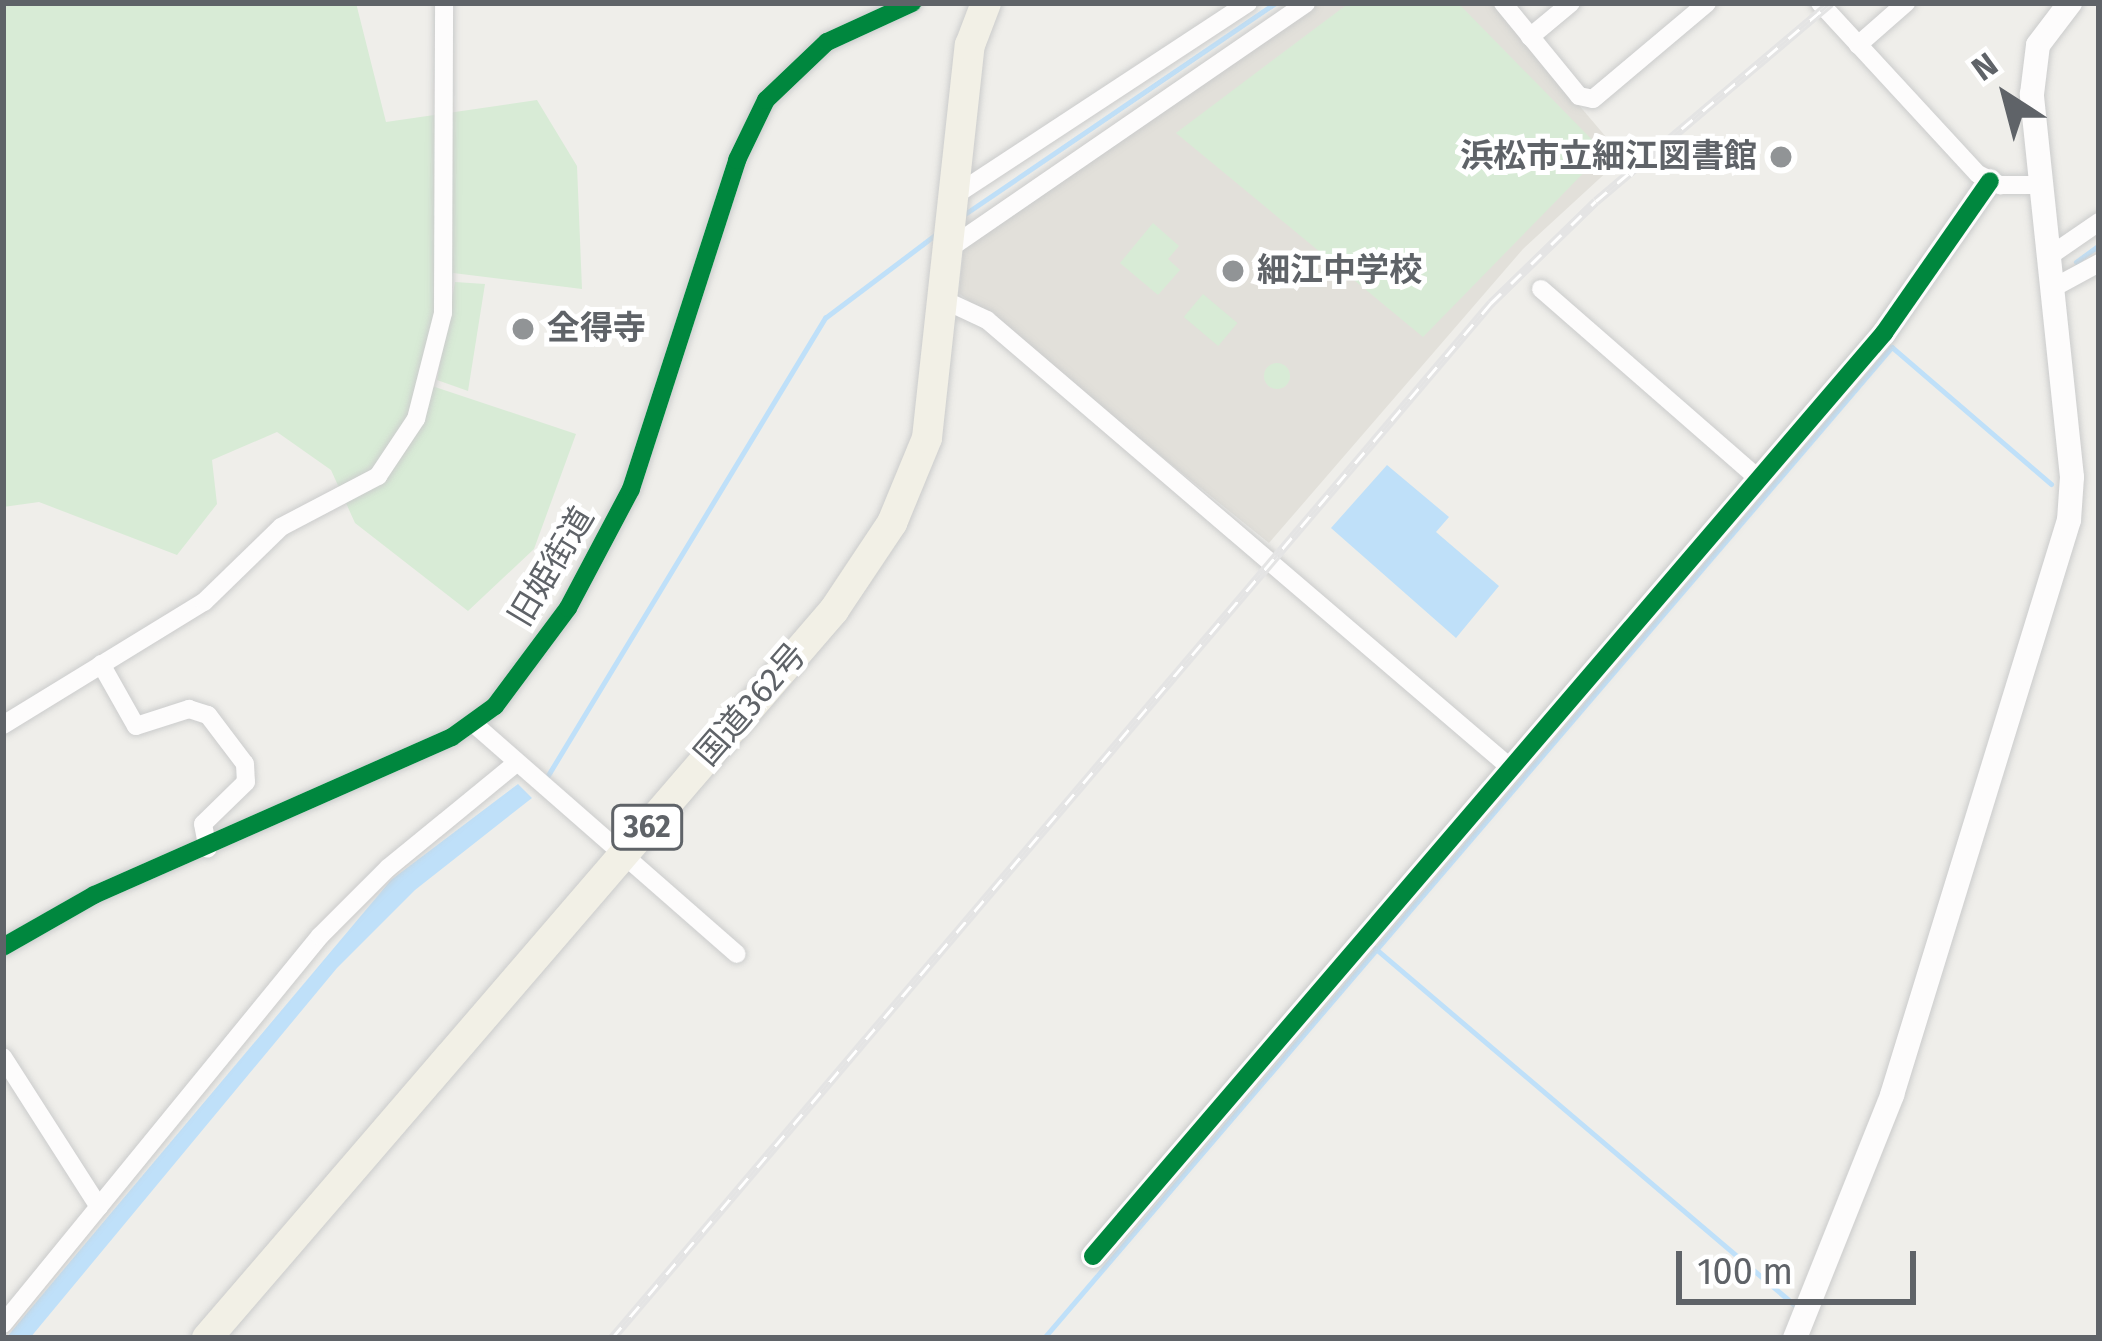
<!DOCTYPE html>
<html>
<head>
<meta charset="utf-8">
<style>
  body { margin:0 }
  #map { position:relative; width:2102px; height:1341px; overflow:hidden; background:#efeeea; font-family:"Fira Sans","Noto Sans JP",sans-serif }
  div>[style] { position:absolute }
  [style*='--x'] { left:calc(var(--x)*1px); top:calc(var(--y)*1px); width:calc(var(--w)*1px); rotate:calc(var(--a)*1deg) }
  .education>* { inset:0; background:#e2e0da }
  .green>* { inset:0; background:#d8ebd6; transform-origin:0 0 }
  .round { border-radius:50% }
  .water>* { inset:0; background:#bfe0f9 }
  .stream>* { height:4.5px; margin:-2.25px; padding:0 2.25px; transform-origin:2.25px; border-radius:2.25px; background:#bfe0f9 }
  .roads { filter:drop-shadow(0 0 3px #cbcccc) drop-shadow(0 0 3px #cbcccc) }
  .minor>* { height:18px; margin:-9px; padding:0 9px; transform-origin:9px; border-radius:9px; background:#fdfcfc }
  .tertiary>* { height:24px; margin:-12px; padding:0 12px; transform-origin:12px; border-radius:12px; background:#fdfcfc }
  .trunk>* { height:30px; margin:-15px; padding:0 15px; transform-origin:15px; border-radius:15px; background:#f2f0e6 }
  .rail>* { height:9px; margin-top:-4.5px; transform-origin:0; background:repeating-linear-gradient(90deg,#fff 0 14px,#e4e4e4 0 28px); box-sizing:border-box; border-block:3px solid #e4e4e4 }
  .cycleway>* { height:18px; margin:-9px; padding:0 9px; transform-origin:9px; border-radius:9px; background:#00873e }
  .dots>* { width:33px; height:33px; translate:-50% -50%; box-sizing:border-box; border:6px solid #fff; border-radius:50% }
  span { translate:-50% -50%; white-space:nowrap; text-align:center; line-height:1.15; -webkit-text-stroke:10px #fff; paint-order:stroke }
  .shield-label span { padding:3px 9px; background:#fff; border:3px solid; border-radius:9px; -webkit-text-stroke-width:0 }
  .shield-label { font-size:30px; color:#5f6368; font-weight:700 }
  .poi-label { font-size:33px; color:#5f6368; font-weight:700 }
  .right { translate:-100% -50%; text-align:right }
  .left { translate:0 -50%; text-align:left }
  .street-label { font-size:33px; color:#5f6368 }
  .frame { position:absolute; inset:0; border:6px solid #5f6368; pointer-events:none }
  .north { position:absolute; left:1946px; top:36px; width:120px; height:120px; -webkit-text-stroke:9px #fff; paint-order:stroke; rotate:324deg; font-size:33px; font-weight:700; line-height:48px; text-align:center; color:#5f6368 }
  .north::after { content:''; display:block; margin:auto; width:42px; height:54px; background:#5f6368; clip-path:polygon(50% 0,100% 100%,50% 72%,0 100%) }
  .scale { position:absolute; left:1676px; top:1251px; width:240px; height:54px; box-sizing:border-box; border:6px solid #5f6368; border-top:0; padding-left:15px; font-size:36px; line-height:42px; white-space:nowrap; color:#5f6368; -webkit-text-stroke:9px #fff; paint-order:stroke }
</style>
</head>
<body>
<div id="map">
  <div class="education">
    <div style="clip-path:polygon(1317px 3px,1492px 3px,1623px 157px,1523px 249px,1269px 543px,959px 293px,964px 243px)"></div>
  </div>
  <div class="green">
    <div style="clip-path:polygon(3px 3px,356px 3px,386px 122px,537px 100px,577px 166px,582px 289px,453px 273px,420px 382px,576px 434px,534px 549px,468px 611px,355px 523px,331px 470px,277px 432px,212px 460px,217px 504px,177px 555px,39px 502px,3px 507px)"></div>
    <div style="clip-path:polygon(1349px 3px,1458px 3px,1604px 152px,1423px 337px,1176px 133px)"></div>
    <div style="clip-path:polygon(1153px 223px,1179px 246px,1168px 259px,1180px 270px,1158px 295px,1120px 263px)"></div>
    <div style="clip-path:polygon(455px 282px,485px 284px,468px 391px,437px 380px)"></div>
    <div style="left:1203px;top:294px;width:45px;height:30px;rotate:40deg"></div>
    <div class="round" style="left:1264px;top:363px;width:26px;height:26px"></div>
  </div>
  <div class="water">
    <div style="clip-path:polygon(1387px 465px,1449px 517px,1436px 532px,1499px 586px,1456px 638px,1331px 528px)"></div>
    <div style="clip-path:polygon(518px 784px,532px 798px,415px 890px,337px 968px,30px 1338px,6px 1338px,391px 880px)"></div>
  </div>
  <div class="stream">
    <div style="--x:962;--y:216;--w:379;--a:-34.2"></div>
    <div style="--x:2076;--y:262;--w:29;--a:-36"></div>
    <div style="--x:547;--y:777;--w:537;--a:-58.8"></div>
    <div style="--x:825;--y:318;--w:141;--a:-37"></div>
    <div style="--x:1375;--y:948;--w:553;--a:40.38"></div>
    <div style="--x:1044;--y:1338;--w:1304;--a:-49.45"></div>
    <div style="--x:1892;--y:347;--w:210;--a:40.7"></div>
  </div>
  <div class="roads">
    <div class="minor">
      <div style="--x:1503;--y:3;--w:120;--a:50.7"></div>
      <div style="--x:1579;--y:96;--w:14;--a:12"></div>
      <div style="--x:1593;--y:99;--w:149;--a:-40.1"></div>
      <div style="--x:1820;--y:3;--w:233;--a:47.3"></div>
      <div style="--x:1978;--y:174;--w:25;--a:27"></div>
      <div style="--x:2000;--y:185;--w:41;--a:0"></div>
      <div style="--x:1530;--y:37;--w:53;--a:-39.7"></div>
      <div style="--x:1858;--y:45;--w:64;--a:-41.2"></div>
      <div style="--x:954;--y:196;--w:352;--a:-33.3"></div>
      <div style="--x:950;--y:248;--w:432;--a:-34.5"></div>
      <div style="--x:2048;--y:257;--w:62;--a:-34.5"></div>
      <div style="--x:1541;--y:289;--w:289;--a:41.1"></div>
      <div style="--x:2051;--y:289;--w:55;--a:-28.4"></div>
      <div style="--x:946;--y:301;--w:45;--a:24.9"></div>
      <div style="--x:987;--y:320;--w:691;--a:40.54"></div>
      <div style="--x:101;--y:664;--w:71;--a:60.6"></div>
      <div style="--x:136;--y:726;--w:56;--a:-17.8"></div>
      <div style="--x:189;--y:709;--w:20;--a:18"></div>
      <div style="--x:208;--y:715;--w:61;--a:52.9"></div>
      <div style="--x:245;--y:764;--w:18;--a:87"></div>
      <div style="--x:246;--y:782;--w:60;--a:135.7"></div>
      <div style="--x:203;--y:824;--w:25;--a:79"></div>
      <div style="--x:474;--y:724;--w:349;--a:41.2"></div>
      <div style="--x:3;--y:725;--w:236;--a:-31.5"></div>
      <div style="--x:204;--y:602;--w:107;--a:-44.2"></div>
      <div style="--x:281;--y:527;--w:110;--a:-27.7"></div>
      <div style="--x:378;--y:476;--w:69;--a:-56.3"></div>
      <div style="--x:416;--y:419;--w:109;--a:-75.7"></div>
      <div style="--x:443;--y:313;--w:310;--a:-89.8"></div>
      <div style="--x:3;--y:947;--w:105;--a:-29.7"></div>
      <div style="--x:94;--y:895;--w:391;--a:-23.8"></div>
      <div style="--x:452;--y:737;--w:53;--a:-35.8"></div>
      <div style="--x:495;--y:706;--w:122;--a:-53.3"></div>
      <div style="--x:568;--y:608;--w:135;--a:-62.1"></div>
      <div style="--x:631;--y:489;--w:346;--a:-72.1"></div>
      <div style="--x:737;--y:160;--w:67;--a:-64.2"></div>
      <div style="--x:766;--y:100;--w:84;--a:-43.6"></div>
      <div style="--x:827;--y:42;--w:94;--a:-24.6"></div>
      <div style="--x:3;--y:1057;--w:178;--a:57.4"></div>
      <div style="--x:3;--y:1324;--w:501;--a:-50.75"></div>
      <div style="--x:320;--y:936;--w:96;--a:-45"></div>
      <div style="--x:388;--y:868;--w:164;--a:-39.3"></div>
    </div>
    <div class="tertiary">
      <div style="--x:1093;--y:1256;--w:1216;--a:-49.4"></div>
      <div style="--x:1884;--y:333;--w:185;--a:-55.1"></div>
      <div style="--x:1795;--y:1338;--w:262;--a:-68.2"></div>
      <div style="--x:1892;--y:1095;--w:602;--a:-72.89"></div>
      <div style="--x:2069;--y:520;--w:43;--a:-86"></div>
      <div style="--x:2072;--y:477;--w:385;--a:-96"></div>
      <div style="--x:2032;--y:94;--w:49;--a:-83"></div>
      <div style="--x:2038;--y:45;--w:53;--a:-52.7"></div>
    </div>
    <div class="trunk">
      <div style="--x:207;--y:1338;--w:961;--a:-49.26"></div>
      <div style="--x:834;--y:610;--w:105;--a:-56.3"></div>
      <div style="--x:892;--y:523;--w:92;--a:-67.6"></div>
      <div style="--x:927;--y:438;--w:395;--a:-83.8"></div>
      <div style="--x:970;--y:45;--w:45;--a:-69.1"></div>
    </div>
  </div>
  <div class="rail">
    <div style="--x:612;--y:1338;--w:1358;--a:-49.66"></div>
    <div style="--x:1491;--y:303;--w:146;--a:-44.2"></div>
    <div style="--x:1596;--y:201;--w:307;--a:-40.2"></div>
  </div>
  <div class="cycleway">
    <div style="--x:3;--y:947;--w:105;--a:-29.7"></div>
    <div style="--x:94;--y:895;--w:391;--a:-23.8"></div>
    <div style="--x:452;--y:737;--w:53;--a:-35.8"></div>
    <div style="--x:495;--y:706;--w:122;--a:-53.3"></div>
    <div style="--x:568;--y:608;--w:135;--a:-62.1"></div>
    <div style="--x:631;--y:489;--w:346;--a:-72.1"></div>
    <div style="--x:737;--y:160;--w:67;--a:-64.2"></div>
    <div style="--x:766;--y:100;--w:84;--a:-43.6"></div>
    <div style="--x:827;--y:42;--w:94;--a:-24.6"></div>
    <div style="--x:1093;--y:1256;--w:1216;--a:-49.4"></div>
    <div style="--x:1884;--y:333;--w:185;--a:-55.1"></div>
  </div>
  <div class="dots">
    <div style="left:1781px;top:157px;background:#919496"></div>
    <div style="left:1233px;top:271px;background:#919496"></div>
    <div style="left:523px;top:329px;background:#919496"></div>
  </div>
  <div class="shield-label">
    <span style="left:647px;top:827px">362</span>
  </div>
  <div class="poi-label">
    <span class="right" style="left:1757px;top:157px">浜松市立細江図書館</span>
    <span class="left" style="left:1257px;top:271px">細江中学校</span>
    <span class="left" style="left:547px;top:329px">全得寺</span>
  </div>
  <div class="street-label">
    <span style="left:552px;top:567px;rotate:-59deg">旧姫街道</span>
    <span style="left:751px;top:705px;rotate:-49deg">国道362号</span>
  </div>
  <div class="frame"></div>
  <div class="north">N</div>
  <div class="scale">100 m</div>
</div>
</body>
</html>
